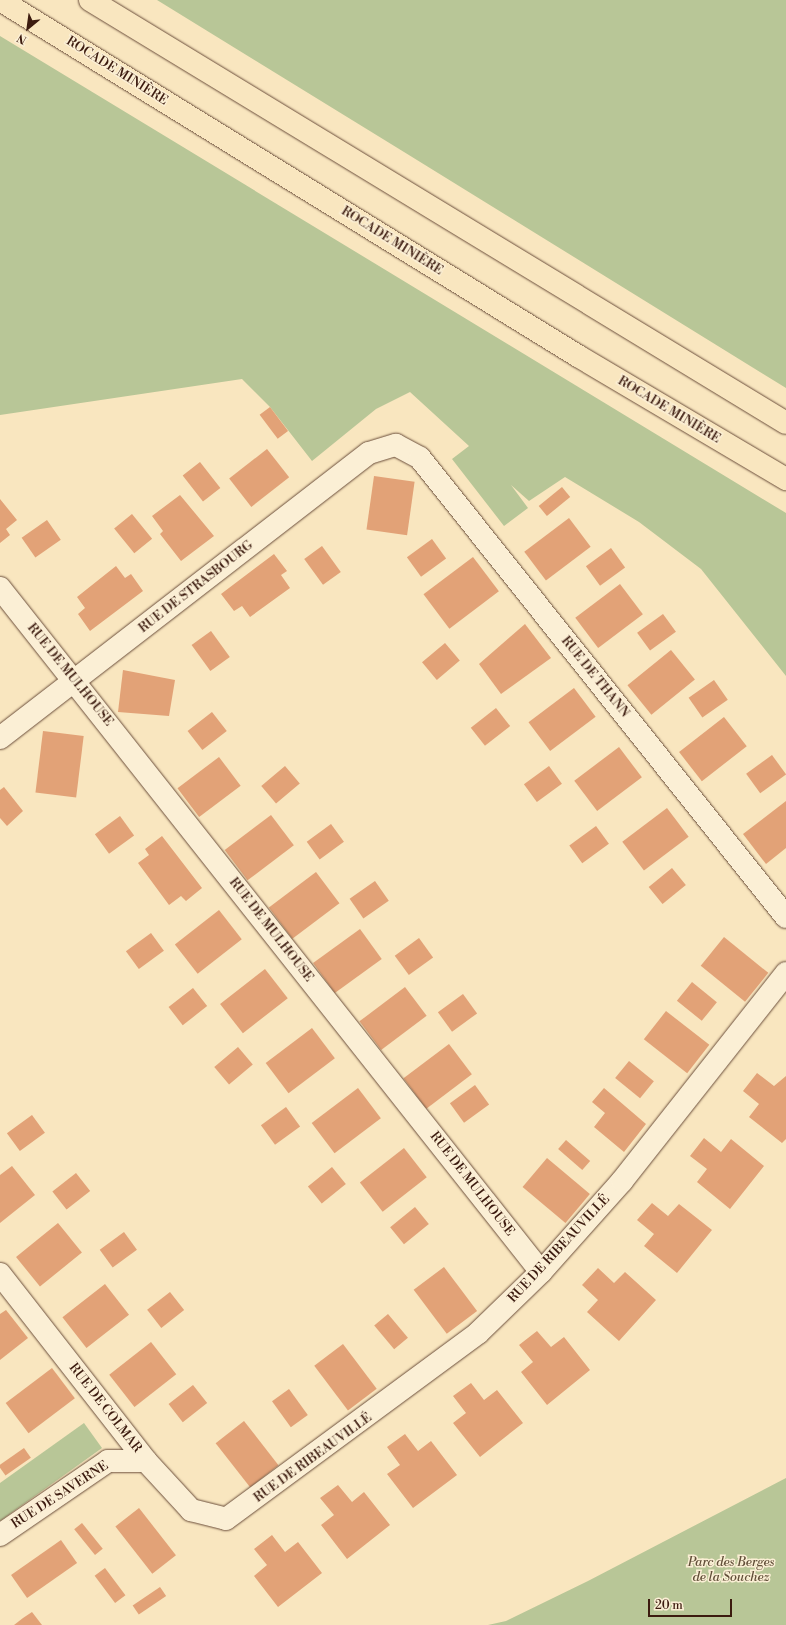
<!DOCTYPE html>
<html>
<head>
<meta charset="utf-8">
<style>
  body { margin:0 }
  #map { position:relative; width:786px; height:1625px; overflow:hidden; background:#f9e6bf; font-family:"Libre Bodoni",serif }
  div>[style] { position:absolute }
  [style*='--x'] { left:calc(var(--x)*1px); top:calc(var(--y)*1px); width:calc(var(--w)*1px); rotate:calc(var(--a)*1deg) }
  .green>* { inset:0; background:#b8c697 }
  .building>* { inset:0; background:#e2a277; transform-origin:0 0 }
  .roads { filter:drop-shadow(0 0 1px #6b4e3b) drop-shadow(0 0 1px #6b4e3b) }
  .street>* { height:22px; margin:-11px; padding:0 11px; transform-origin:11px; border-radius:11px; background:#fbefd5 }
  .highway>* { height:22px; margin:-11px; padding:0 11px; transform-origin:11px; border-radius:11px; background:#f9e6bf }
  span { translate:-50% -50%; white-space:nowrap; text-align:center; line-height:1.15; -webkit-text-stroke:3px #fbefd5; paint-order:stroke }
  .street-label { font-size:13px; color:#3c1b0f }
  .park-label { font-size:13px; color:#614e38; font-style:italic }
  .north { position:absolute; left:8px; top:8px; width:40px; height:40px; -webkit-text-stroke:3px #fbefd5; paint-order:stroke; rotate:209deg; font-size:11px; font-weight:700; line-height:16px; text-align:center; color:#3c1b0f }
  .north::after { content:''; display:block; margin:auto; width:14px; height:18px; background:#3c1b0f; clip-path:polygon(50% 0,100% 100%,50% 72%,0 100%) }
  .scale { position:absolute; left:648px; top:1599px; width:84px; height:18px; box-sizing:border-box; border:2px solid #3c1b0f; border-top:0; padding-left:5px; font-size:12px; line-height:14px; white-space:nowrap; color:#3c1b0f; -webkit-text-stroke:3px #fbefd5; paint-order:stroke }
</style>
</head>
<body>
<div id="map">
  <div class="green">
    <div style="clip-path:polygon(157px 0,786px 0,786px 388px,404px 152px)"></div>
    <div style="clip-path:polygon(0 36px,786px 513px,786px 676px,701px 569px,639px 522px,565px 477px,529px 501px,511px 485px,528px 508px,504px 526px,452px 459px,469px 446px,410px 392px,376px 409px,312px 461px,270px 407px,242px 379px,0 415px)"></div>
    <div style="clip-path:polygon(84px 1423px,102px 1448px,0 1521px,0 1483px)"></div>
    <div style="clip-path:polygon(786px 1478px,786px 1625px,488px 1625px,506px 1621px,588px 1581px)"></div>
  </div>
  <div class="building">
    <div style="left:270px;top:407px;width:30px;height:13px;rotate:53deg"></div>
    <div style="left:267px;top:449px;width:36px;height:48px;rotate:52deg"></div>
    <div style="left:200px;top:462px;width:33px;height:22px;rotate:52deg"></div>
    <div style="left:374px;top:476px;width:41px;height:54px;rotate:8deg"></div>
    <div style="left:562px;top:487px;width:13px;height:30px;rotate:51deg"></div>
    <div style="clip-path:polygon(180px 495px,214px 536px,181px 561px,160px 534px,163px 531px,152px 516px)"></div>
    <div style="clip-path:polygon(0 499px,17px 520px,6px 529px,10px 535px,0 543px)"></div>
    <div style="left:132px;top:514px;width:32px;height:23px;rotate:51deg"></div>
    <div style="left:569px;top:518px;width:36px;height:56px;rotate:53deg"></div>
    <div style="left:47px;top:520px;width:24px;height:31px;rotate:55deg"></div>
    <div style="left:432px;top:539px;width:24px;height:31px;rotate:54deg"></div>
    <div style="left:322px;top:546px;width:32px;height:22px;rotate:54deg"></div>
    <div style="left:611px;top:548px;width:24px;height:31px;rotate:54deg"></div>
    <div style="clip-path:polygon(274px 554px,287px 571px,281px 575px,290px 588px,250px 617px,242px 606px,234px 611px,221px 594px)"></div>
    <div style="left:473px;top:557px;width:43px;height:62px;rotate:53deg"></div>
    <div style="clip-path:polygon(116px 566px,125px 578px,131px 574px,143px 591px,90px 631px,78px 614px,85px 608px,77px 597px)"></div>
    <div style="left:620px;top:584px;width:38px;height:56px;rotate:53deg"></div>
    <div style="left:663px;top:614px;width:22px;height:32px;rotate:54deg"></div>
    <div style="clip-path:polygon(525px 624px,551px 658px,501px 694px,479px 664px)"></div>
    <div style="left:211px;top:631px;width:32px;height:24px;rotate:54deg"></div>
    <div style="left:445px;top:643px;width:23px;height:30px;rotate:50deg"></div>
    <div style="left:671px;top:650px;width:38px;height:56px;rotate:51deg"></div>
    <div style="clip-path:polygon(123px 670px,175px 680px,169px 716px,118px 712px)"></div>
    <div style="left:714px;top:680px;width:24px;height:31px;rotate:55deg"></div>
    <div style="left:574px;top:688px;width:36px;height:57px;rotate:53deg"></div>
    <div style="left:496px;top:708px;width:23px;height:32px;rotate:52deg"></div>
    <div style="left:212px;top:712px;width:24px;height:31px;rotate:52deg"></div>
    <div style="left:724px;top:717px;width:37px;height:57px;rotate:52deg"></div>
    <div style="left:43px;top:731px;width:41px;height:62px;rotate:7deg"></div>
    <div style="left:619px;top:747px;width:38px;height:56px;rotate:53deg"></div>
    <div style="left:772px;top:755px;width:24px;height:32px;rotate:54deg"></div>
    <div style="left:219px;top:757px;width:36px;height:52px;rotate:53deg"></div>
    <div style="left:285px;top:766px;width:23px;height:31px;rotate:50deg"></div>
    <div style="left:549px;top:766px;width:22px;height:31px;rotate:54deg"></div>
    <div style="clip-path:polygon(4px 787px,23px 811px,7px 826px,0 818px,0 790px)"></div>
    <div style="clip-path:polygon(786px 801px,786px 848px,766px 864px,743px 834px)"></div>
    <div style="left:667px;top:808px;width:36px;height:56px;rotate:53deg"></div>
    <div style="left:271px;top:815px;width:38px;height:58px;rotate:53deg"></div>
    <div style="left:120px;top:816px;width:24px;height:31px;rotate:54deg"></div>
    <div style="left:331px;top:824px;width:22px;height:30px;rotate:54deg"></div>
    <div style="left:596px;top:826px;width:22px;height:33px;rotate:54deg"></div>
    <div style="clip-path:polygon(162px 836px,202px 888px,186px 901px,181px 896px,169px 905px,138px 863px,149px 855px,145px 849px)"></div>
    <div style="left:672px;top:868px;width:22px;height:30px;rotate:51deg"></div>
    <div style="left:316px;top:872px;width:39px;height:59px;rotate:53deg"></div>
    <div style="left:375px;top:881px;width:24px;height:31px;rotate:55deg"></div>
    <div style="left:219px;top:910px;width:37px;height:56px;rotate:52deg"></div>
    <div style="left:360px;top:929px;width:37px;height:58px;rotate:54deg"></div>
    <div style="left:151px;top:933px;width:22px;height:31px;rotate:54deg"></div>
    <div style="left:724px;top:937px;width:57px;height:37px;rotate:39deg"></div>
    <div style="left:419px;top:938px;width:24px;height:30px;rotate:54deg"></div>
    <div style="left:265px;top:969px;width:37px;height:57px;rotate:52deg"></div>
    <div style="left:692px;top:982px;width:32px;height:24px;rotate:39deg"></div>
    <div style="left:405px;top:987px;width:36px;height:57px;rotate:53deg"></div>
    <div style="left:193px;top:988px;width:23px;height:31px;rotate:52deg"></div>
    <div style="left:463px;top:994px;width:24px;height:31px;rotate:54deg"></div>
    <div style="left:666px;top:1011px;width:55px;height:36px;rotate:38deg"></div>
    <div style="left:312px;top:1028px;width:38px;height:58px;rotate:53deg"></div>
    <div style="left:449px;top:1044px;width:38px;height:57px;rotate:53deg"></div>
    <div style="left:238px;top:1047px;width:23px;height:31px;rotate:50deg"></div>
    <div style="left:629px;top:1061px;width:32px;height:22px;rotate:39deg"></div>
    <div style="clip-path:polygon(757px 1073px,774px 1086px,786px 1076px,786px 1139px,782px 1143px,749px 1117px,759px 1104px,743px 1091px)"></div>
    <div style="left:475px;top:1085px;width:24px;height:31px;rotate:54deg"></div>
    <div style="left:358px;top:1088px;width:38px;height:58px;rotate:53deg"></div>
    <div style="clip-path:polygon(604px 1088px,646px 1124px,624px 1152px,594px 1127px,605px 1113px,592px 1102px)"></div>
    <div style="left:286px;top:1107px;width:24px;height:31px;rotate:54deg"></div>
    <div style="left:32px;top:1115px;width:22px;height:31px;rotate:54deg"></div>
    <div style="clip-path:polygon(704px 1138px,721px 1152px,731px 1139px,764px 1166px,730px 1209px,697px 1182px,707px 1169px,690px 1156px)"></div>
    <div style="left:566px;top:1140px;width:32px;height:12px;rotate:41deg"></div>
    <div style="left:404px;top:1148px;width:37px;height:56px;rotate:52deg"></div>
    <div style="left:547px;top:1158px;width:56px;height:38px;rotate:40deg"></div>
    <div style="clip-path:polygon(12px 1166px,35px 1195px,0 1223px,0 1175px)"></div>
    <div style="left:332px;top:1167px;width:22px;height:31px;rotate:51deg"></div>
    <div style="left:76px;top:1173px;width:23px;height:30px;rotate:52deg"></div>
    <div style="clip-path:polygon(652px 1203px,668px 1216px,679px 1204px,712px 1230px,677px 1273px,644px 1246px,654px 1234px,637px 1220px)"></div>
    <div style="left:415px;top:1207px;width:22px;height:32px;rotate:51deg"></div>
    <div style="left:58px;top:1223px;width:38px;height:54px;rotate:51deg"></div>
    <div style="left:124px;top:1232px;width:22px;height:30px;rotate:54deg"></div>
    <div style="left:444px;top:1267px;width:55px;height:38px;rotate:53deg"></div>
    <div style="clip-path:polygon(598px 1268px,614px 1283px,625px 1272px,656px 1300px,619px 1341px,587px 1312px,598px 1300px,582px 1285px)"></div>
    <div style="left:105px;top:1284px;width:39px;height:54px;rotate:52deg"></div>
    <div style="left:170px;top:1292px;width:23px;height:29px;rotate:52deg"></div>
    <div style="clip-path:polygon(6px 1310px,28px 1338px,0 1360px,0 1314px)"></div>
    <div style="left:388px;top:1314px;width:31px;height:18px;rotate:50deg"></div>
    <div style="clip-path:polygon(537px 1331px,551px 1347px,564px 1337px,590px 1370px,547px 1405px,521px 1372px,533px 1362px,519px 1345px)"></div>
    <div style="left:151px;top:1342px;width:41px;height:53px;rotate:52deg"></div>
    <div style="left:343px;top:1344px;width:56px;height:36px;rotate:53deg"></div>
    <div style="left:52px;top:1368px;width:38px;height:58px;rotate:53deg"></div>
    <div style="clip-path:polygon(471px 1383px,484px 1400px,497px 1390px,523px 1423px,480px 1457px,453px 1423px,466px 1413px,453px 1396px)"></div>
    <div style="left:193px;top:1385px;width:23px;height:31px;rotate:52deg"></div>
    <div style="left:289px;top:1389px;width:32px;height:21px;rotate:54deg"></div>
    <div style="left:244px;top:1421px;width:56px;height:36px;rotate:52deg"></div>
    <div style="clip-path:polygon(405px 1434px,418px 1451px,431px 1441px,457px 1475px,413px 1508px,387px 1474px,400px 1465px,387px 1447px)"></div>
    <div style="left:24px;top:1448px;width:12px;height:31px;rotate:55deg"></div>
    <div style="clip-path:polygon(338px 1485px,352px 1502px,364px 1492px,390px 1525px,347px 1559px,321px 1525px,334px 1515px,320px 1498px)"></div>
    <div style="left:139px;top:1508px;width:60px;height:30px;rotate:52deg"></div>
    <div style="left:82px;top:1523px;width:33px;height:10px;rotate:51deg"></div>
    <div style="clip-path:polygon(272px 1535px,285px 1552px,298px 1542px,322px 1573px,278px 1607px,254px 1576px,267px 1565px,254px 1549px)"></div>
    <div style="left:61px;top:1540px;width:28px;height:61px;rotate:55deg"></div>
    <div style="left:105px;top:1568px;width:34px;height:13px;rotate:53deg"></div>
    <div style="left:160px;top:1587px;width:11px;height:33px;rotate:56deg"></div>
    <div style="clip-path:polygon(32px 1612px,42px 1625px,14px 1625px,23px 1618px)"></div>
  </div>
  <div class="roads">
    <div class="street">
      <div style="--x:0;--y:588;--w:872;--a:51.66"></div>
      <div style="--x:0;--y:738;--w:466;--a:-37.7"></div>
      <div style="--x:369;--y:453;--w:28;--a:-17"></div>
      <div style="--x:396;--y:445;--w:27;--a:28"></div>
      <div style="--x:420;--y:458;--w:587;--a:51.43"></div>
      <div style="--x:0;--y:1274;--w:237;--a:52"></div>
      <div style="--x:146;--y:1461;--w:67;--a:47.4"></div>
      <div style="--x:191;--y:1510;--w:36;--a:14"></div>
      <div style="--x:226;--y:1519;--w:313;--a:-36.4"></div>
      <div style="--x:478;--y:1333;--w:88;--a:-44.1"></div>
      <div style="--x:541;--y:1272;--w:122;--a:-48.3"></div>
      <div style="--x:622;--y:1181;--w:265;--a:-51.7"></div>
      <div style="--x:0;--y:1535;--w:131;--a:-34.4"></div>
      <div style="--x:108;--y:1461;--w:38;--a:0"></div>
    </div>
    <div class="highway">
      <div style="--x:0;--y:0;--w:679;--a:31.63"></div>
      <div style="--x:578;--y:356;--w:242;--a:30.6"></div>
      <div style="--x:90;--y:0;--w:814;--a:31.29"></div>
    </div>
  </div>
  <div class="street-label">
    <span style="left:117px;top:71px;rotate:32deg">ROCADE MINIÈRE</span>
    <span style="left:392px;top:241px;rotate:32deg">ROCADE MINIÈRE</span>
    <span style="left:669px;top:410px;rotate:31deg">ROCADE MINIÈRE</span>
    <span style="left:196px;top:587px;rotate:-38deg">RUE DE STRASBOURG</span>
    <span style="left:70px;top:675px;rotate:51deg">RUE DE MULHOUSE</span>
    <span style="left:595px;top:677px;rotate:51deg">RUE DE THANN</span>
    <span style="left:271px;top:930px;rotate:52deg">RUE DE MULHOUSE</span>
    <span style="left:472px;top:1184px;rotate:52deg">RUE DE MULHOUSE</span>
    <span style="left:559px;top:1249px;rotate:-47deg">RUE DE RIBEAUVILLÉ</span>
    <span style="left:105px;top:1408px;rotate:52deg">RUE DE COLMAR</span>
    <span style="left:313px;top:1458px;rotate:-36deg">RUE DE RIBEAUVILLÉ</span>
    <span style="left:60px;top:1495px;rotate:-33deg">RUE DE SAVERNE</span>
  </div>
  <div class="park-label">
    <span style="left:731px;top:1570px">Parc des Berges<br>de la Souchez</span>
  </div>
  <div class="north">N</div>
  <div class="scale">20 m</div>
</div>
</body>
</html>
